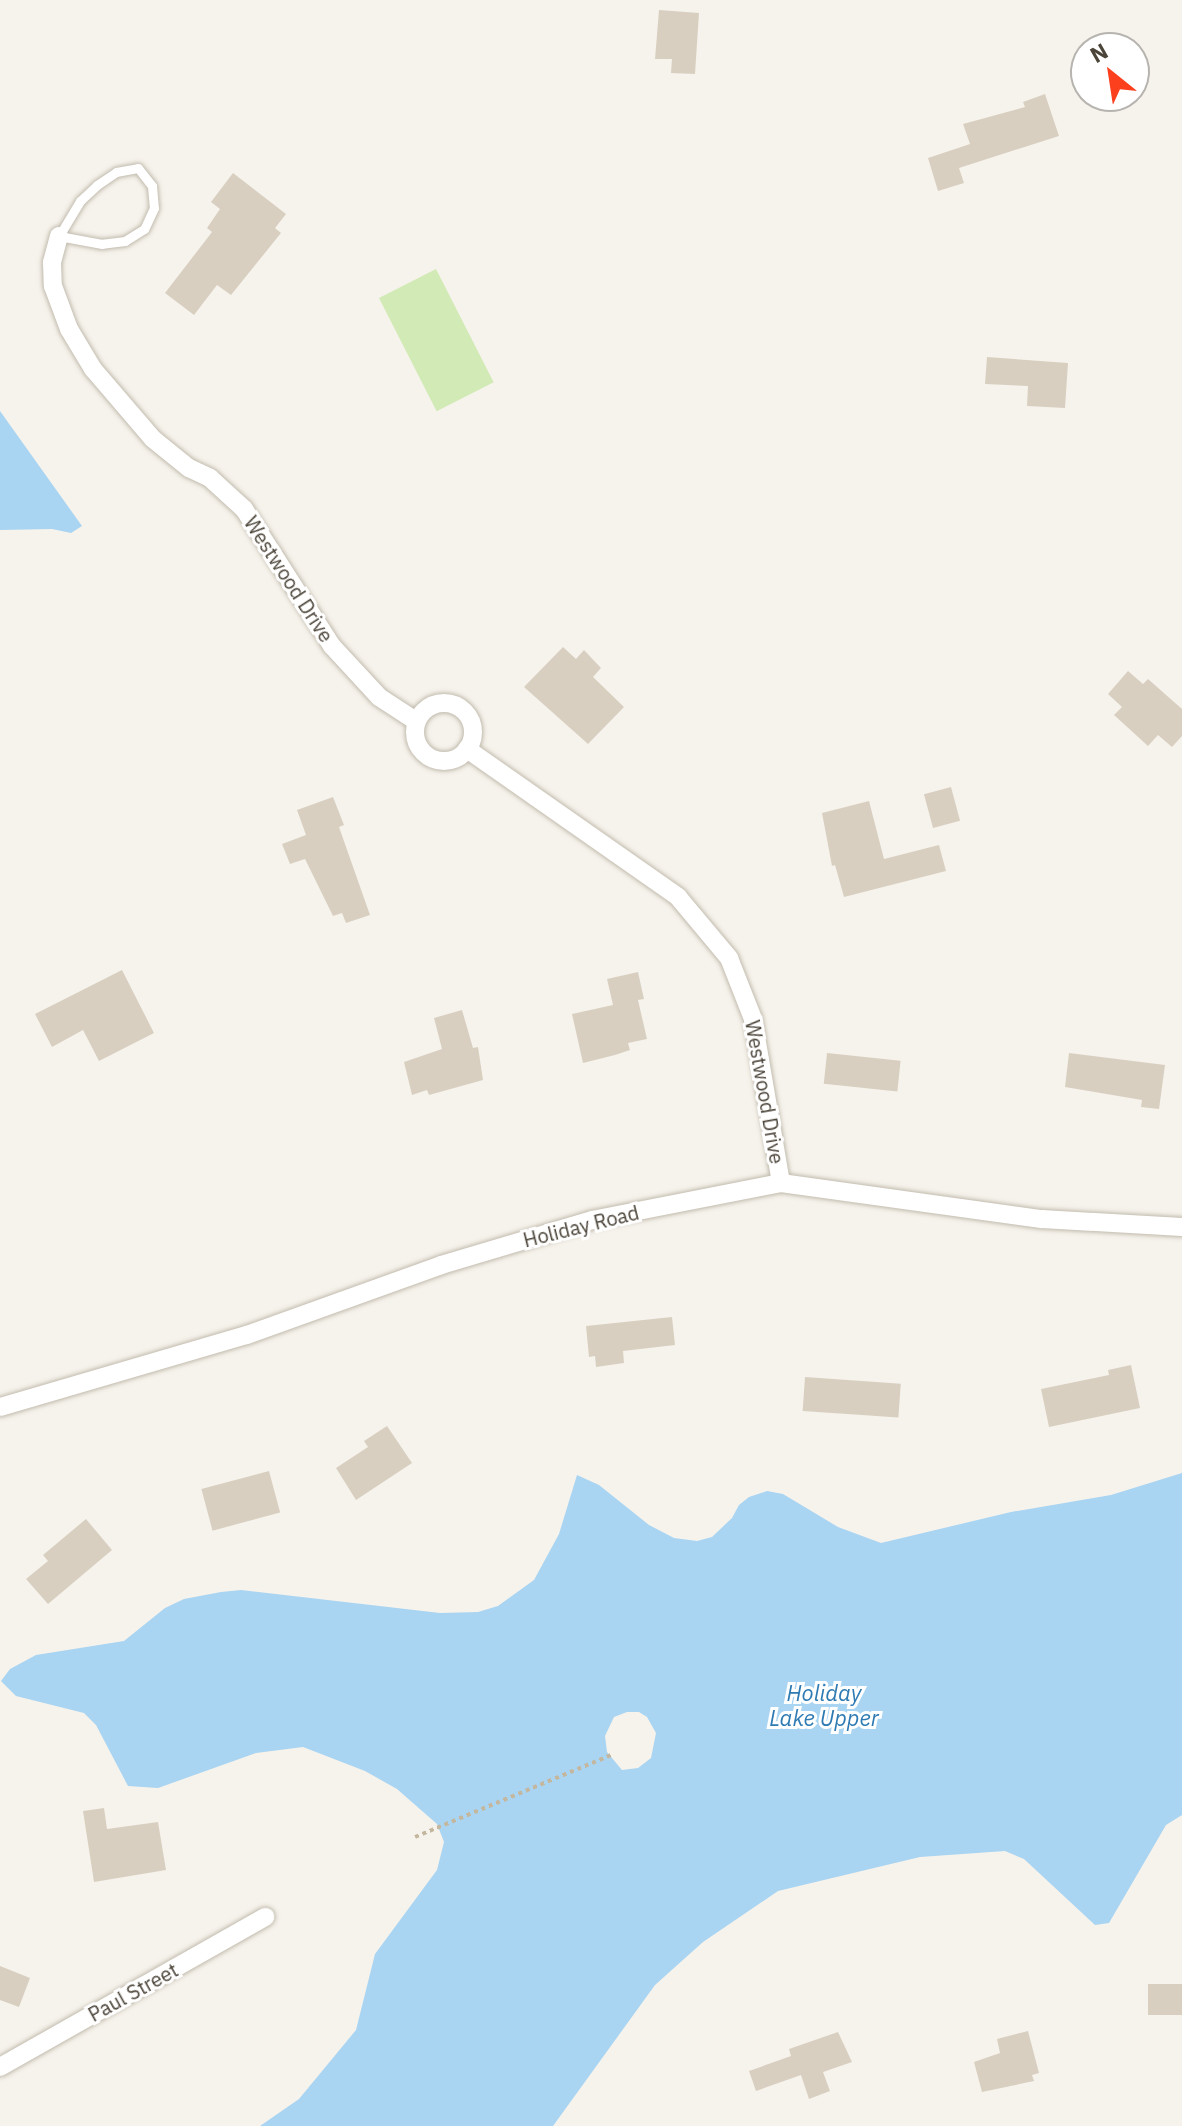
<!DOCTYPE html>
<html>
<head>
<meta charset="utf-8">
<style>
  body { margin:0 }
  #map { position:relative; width:1182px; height:2126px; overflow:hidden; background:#f6f3ec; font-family:"IBM Plex Sans",sans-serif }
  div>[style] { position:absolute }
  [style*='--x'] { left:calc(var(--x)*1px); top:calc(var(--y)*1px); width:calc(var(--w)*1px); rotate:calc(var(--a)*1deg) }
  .green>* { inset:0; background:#d2eab5; transform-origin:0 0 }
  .water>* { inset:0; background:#a9d4f2 }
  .building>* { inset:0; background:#d8cfc1; transform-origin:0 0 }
  .path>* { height:4px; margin-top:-2px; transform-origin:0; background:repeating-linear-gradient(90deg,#c4b79f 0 4px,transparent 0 8px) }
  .roads { filter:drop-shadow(0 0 2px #c2bbae) drop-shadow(0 0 2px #c2bbae) }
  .service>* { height:9px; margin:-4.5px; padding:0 4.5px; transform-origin:4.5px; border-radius:4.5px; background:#fff }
  .minor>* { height:18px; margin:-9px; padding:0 9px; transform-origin:9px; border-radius:9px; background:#fff }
  .minor>.ring { margin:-9px; padding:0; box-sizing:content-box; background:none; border:18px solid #fff; border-radius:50% }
  span { translate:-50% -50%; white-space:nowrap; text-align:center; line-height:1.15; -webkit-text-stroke:6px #fff; paint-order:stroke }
  .street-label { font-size:20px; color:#4b4439 }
  .water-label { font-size:22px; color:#2e7ab2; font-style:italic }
  .north { position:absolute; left:1070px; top:32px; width:80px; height:80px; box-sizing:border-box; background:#fff; border:2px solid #b7b4b0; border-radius:50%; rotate:330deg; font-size:22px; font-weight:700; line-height:32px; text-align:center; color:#4b4439 }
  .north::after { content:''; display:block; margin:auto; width:28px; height:36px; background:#fc3f1d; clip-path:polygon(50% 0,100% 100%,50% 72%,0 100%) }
</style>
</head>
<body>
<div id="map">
  <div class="green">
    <div style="left:436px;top:269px;width:127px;height:64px;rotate:63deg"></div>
  </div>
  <div class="water">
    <div style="clip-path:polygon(0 411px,82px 526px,71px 533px,52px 529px,0 530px)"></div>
    <div style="clip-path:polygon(evenodd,1182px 1473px,1182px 1815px,1166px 1825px,1109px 1923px,1095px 1925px,1024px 1859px,1005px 1851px,920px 1857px,778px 1891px,703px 1942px,655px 1985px,553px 2126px,260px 2126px,299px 2099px,356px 2030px,375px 1954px,437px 1870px,444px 1842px,437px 1824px,397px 1789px,365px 1771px,303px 1747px,256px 1753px,158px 1788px,128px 1786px,96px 1725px,84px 1713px,16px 1696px,1px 1681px,10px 1669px,36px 1655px,124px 1641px,165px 1608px,184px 1599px,221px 1592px,241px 1590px,440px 1613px,478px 1612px,498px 1606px,534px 1580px,559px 1534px,577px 1475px,599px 1485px,649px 1525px,674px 1538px,697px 1541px,712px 1537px,732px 1518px,739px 1505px,749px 1497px,767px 1491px,783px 1494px,838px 1527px,881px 1543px,1011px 1512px,1111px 1495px,1182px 1473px,627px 1712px,639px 1712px,647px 1717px,656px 1733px,651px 1758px,638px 1768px,622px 1770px,607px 1752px,605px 1736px,614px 1717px,627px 1712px)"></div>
  </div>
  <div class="building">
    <div style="clip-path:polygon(659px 10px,699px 13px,695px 74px,671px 73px,672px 59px,655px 59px)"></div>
    <div style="clip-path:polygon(1045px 94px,1059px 136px,959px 168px,964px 183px,938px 191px,928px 158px,970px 144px,963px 124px,1025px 107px,1023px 102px)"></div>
    <div style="clip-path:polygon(233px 173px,286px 214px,275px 228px,281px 233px,231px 295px,217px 285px,194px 315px,165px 293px,212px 232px,207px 228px,220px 209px,211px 202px)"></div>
    <div style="clip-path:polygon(987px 357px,1068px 363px,1065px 408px,1027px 406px,1028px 386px,985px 384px)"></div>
    <div style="clip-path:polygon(563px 647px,576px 659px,584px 650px,601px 668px,593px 677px,624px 707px,588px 744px,524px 687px)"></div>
    <div style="clip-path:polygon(1128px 671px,1143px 684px,1148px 679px,1182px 709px,1182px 736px,1172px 747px,1158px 735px,1148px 746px,1114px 715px,1122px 707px,1108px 694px)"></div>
    <div style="left:951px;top:787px;width:35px;height:28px;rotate:75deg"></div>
    <div style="clip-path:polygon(333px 797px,344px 825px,339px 827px,370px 915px,346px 923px,342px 913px,333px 916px,305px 859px,290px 864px,282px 844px,306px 835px,297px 810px)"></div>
    <div style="clip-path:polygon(869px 801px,884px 859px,939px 845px,946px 871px,844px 897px,835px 865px,832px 866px,822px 813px)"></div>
    <div style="clip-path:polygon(122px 970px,154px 1033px,99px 1061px,83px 1030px,52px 1047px,35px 1014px)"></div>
    <div style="clip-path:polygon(638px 972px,644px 999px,638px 1000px,647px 1039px,628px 1043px,630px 1050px,615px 1055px,583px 1063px,572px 1014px,613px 1005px,607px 979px)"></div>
    <div style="clip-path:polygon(462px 1010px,473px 1048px,478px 1047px,483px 1080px,429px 1095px,427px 1090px,412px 1095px,404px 1062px,442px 1049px,434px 1018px)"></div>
    <div style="left:827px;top:1053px;width:74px;height:31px;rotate:6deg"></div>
    <div style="clip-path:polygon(1069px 1053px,1165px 1065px,1159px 1109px,1141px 1107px,1142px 1100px,1065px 1087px)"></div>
    <div style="clip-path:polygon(672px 1317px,675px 1345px,623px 1351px,624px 1363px,596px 1367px,595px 1356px,589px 1357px,586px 1326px)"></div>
    <div style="clip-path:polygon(1131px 1365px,1140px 1408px,1049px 1427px,1041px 1389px,1109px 1375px,1108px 1370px)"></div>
    <div style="left:805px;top:1377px;width:96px;height:34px;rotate:4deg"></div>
    <div style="clip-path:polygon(387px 1426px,412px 1463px,356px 1500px,336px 1468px,368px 1447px,364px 1441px)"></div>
    <div style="left:269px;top:1471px;width:43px;height:70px;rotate:75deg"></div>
    <div style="clip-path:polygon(86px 1519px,112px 1550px,48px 1604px,26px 1579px,48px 1561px,43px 1555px)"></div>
    <div style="clip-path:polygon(104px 1808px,107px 1829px,158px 1822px,166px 1870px,94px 1882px,83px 1811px)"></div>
    <div style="clip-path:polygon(0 1966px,30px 1978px,19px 2007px,0 2000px)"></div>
    <div style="left:1182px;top:1984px;width:31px;height:34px;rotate:90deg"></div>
    <div style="clip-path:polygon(1028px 2031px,1039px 2073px,1032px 2075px,1034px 2081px,982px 2092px,974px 2062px,1000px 2053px,997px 2039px)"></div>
    <div style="clip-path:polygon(838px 2032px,852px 2062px,823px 2072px,830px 2091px,809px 2099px,801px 2075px,756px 2091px,749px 2071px,791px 2056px,789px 2049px)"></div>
  </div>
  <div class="path">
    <div style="--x:415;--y:1837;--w:215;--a:-22.7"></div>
  </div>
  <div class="roads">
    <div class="service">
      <div style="--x:138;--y:168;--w:23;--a:52"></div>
      <div style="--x:152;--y:186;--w:22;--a:85"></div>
      <div style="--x:154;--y:208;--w:23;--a:115"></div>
      <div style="--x:144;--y:229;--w:22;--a:148"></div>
      <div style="--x:125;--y:241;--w:23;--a:173"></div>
      <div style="--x:102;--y:244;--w:44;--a:-169.5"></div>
      <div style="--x:59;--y:236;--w:41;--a:-59"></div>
      <div style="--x:80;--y:201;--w:23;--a:-43"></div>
      <div style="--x:97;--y:185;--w:23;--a:-34"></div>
      <div style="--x:116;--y:172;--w:22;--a:-10"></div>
    </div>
    <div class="minor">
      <div style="--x:59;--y:236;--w:28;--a:105"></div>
      <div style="--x:52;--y:263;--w:23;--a:88"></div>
      <div style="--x:53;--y:286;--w:46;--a:69.6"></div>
      <div style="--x:69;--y:329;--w:47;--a:59"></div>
      <div style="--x:93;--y:369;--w:92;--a:49.4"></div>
      <div style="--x:153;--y:439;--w:46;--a:38.9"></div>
      <div style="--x:189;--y:468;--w:23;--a:25"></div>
      <div style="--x:210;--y:478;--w:46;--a:42.4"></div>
      <div style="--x:244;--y:509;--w:163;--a:57.3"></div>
      <div style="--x:332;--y:646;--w:69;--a:47.3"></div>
      <div style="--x:379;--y:697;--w:44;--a:33"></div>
      <div class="ring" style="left:415px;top:703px;width:40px;height:40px"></div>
      <div style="--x:467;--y:749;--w:258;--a:35"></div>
      <div style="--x:678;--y:897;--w:80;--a:50.1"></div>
      <div style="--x:729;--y:958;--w:66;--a:68.5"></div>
      <div style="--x:753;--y:1019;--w:166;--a:80.3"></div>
      <div style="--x:0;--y:1407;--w:257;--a:-16.3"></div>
      <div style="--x:247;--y:1335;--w:206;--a:-19.8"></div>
      <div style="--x:441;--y:1265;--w:158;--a:-16.6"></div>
      <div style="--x:592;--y:1220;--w:193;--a:-11.1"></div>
      <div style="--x:781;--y:1183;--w:263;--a:7.9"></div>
      <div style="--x:1042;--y:1219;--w:140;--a:3.3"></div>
      <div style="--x:0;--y:2067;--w:305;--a:-29.5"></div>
    </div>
  </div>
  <div class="street-label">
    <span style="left:289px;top:579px;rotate:57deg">Westwood Drive</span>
    <span style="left:765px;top:1092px;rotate:80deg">Westwood Drive</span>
    <span style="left:581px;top:1226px;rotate:-14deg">Holiday Road</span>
    <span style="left:133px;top:1992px;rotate:-29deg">Paul Street</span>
  </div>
  <div class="water-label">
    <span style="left:824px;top:1705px">Holiday<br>Lake Upper</span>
  </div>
  <div class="north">N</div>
</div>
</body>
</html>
